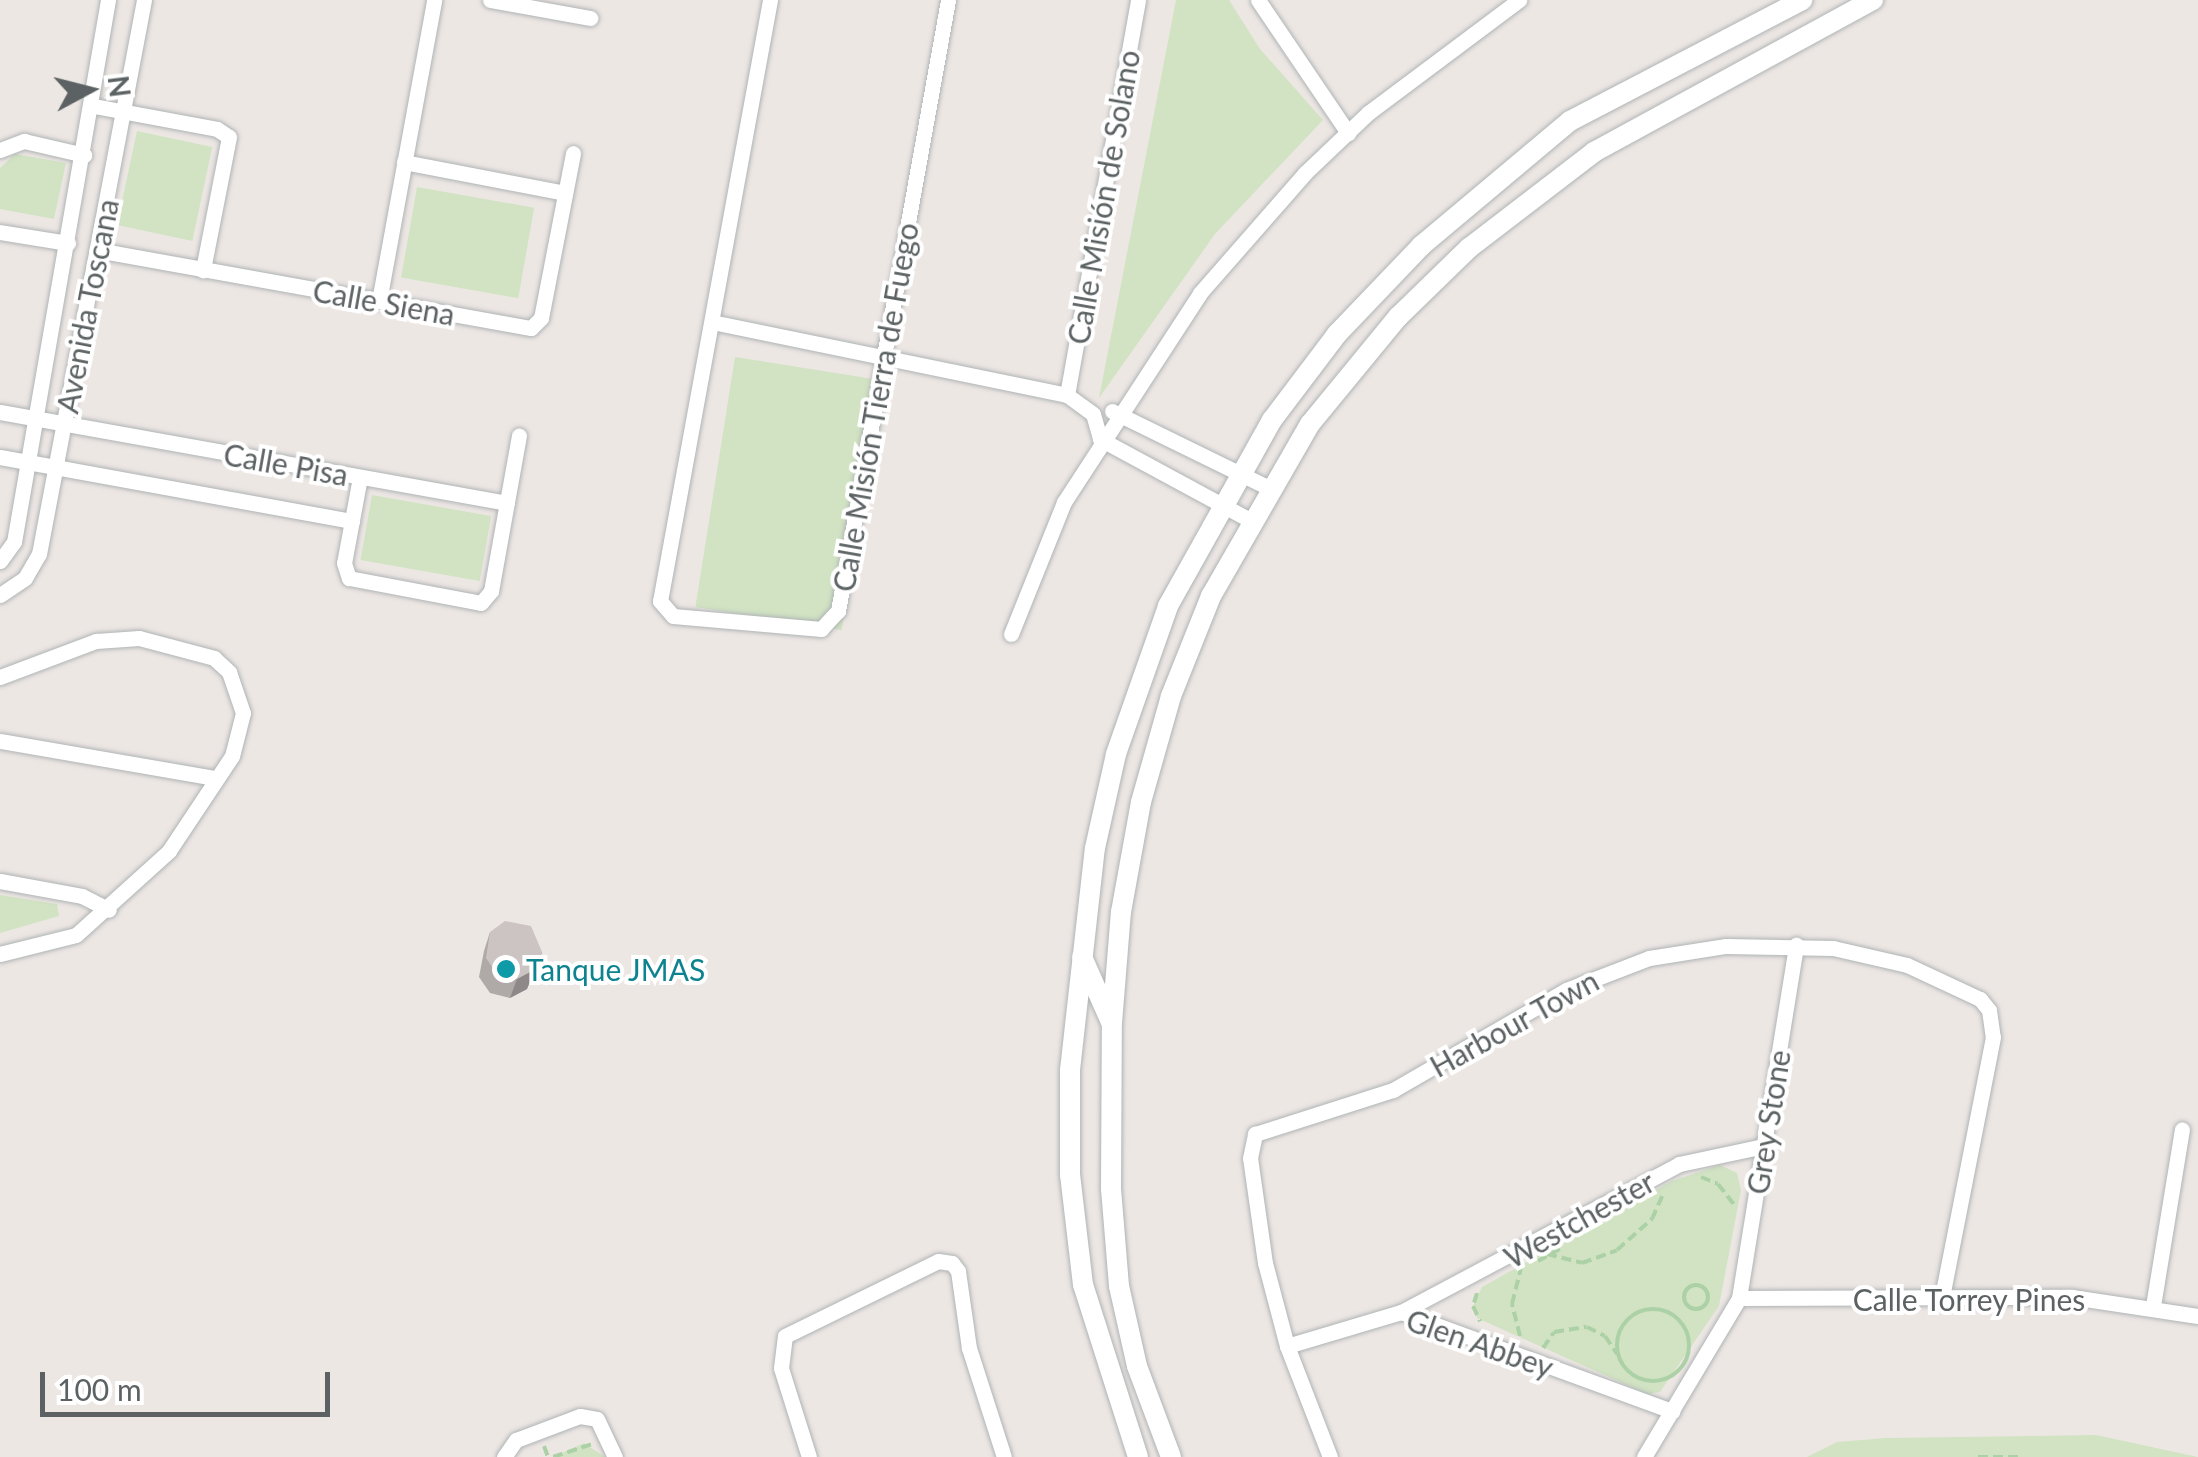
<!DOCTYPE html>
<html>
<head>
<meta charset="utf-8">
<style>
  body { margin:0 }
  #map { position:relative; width:2198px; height:1457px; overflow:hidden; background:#ede7e4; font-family:Lato,sans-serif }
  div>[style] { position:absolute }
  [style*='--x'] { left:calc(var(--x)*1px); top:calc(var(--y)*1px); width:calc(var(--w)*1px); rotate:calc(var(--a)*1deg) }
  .green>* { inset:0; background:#d1e3c3; transform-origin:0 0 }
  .path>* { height:4px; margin-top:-2px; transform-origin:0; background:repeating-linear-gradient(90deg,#add1a6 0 10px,transparent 0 15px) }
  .path>.ring { margin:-2px; padding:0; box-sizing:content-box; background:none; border:4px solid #add1a6; border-radius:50% }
  .roads { filter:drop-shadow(0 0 2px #afb4b5) drop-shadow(0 0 2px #afb4b5) }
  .minor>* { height:15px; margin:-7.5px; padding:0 7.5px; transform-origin:7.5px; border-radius:7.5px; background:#fff }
  .secondary>* { height:20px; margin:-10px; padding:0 10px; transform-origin:10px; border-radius:10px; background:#fff }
  .wall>* { inset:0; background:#afa9a8 }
  .shaded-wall>* { inset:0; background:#8e8988 }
  .building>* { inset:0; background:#cbc4c3 }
  .dots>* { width:28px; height:28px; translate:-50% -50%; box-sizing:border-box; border:5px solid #fff; border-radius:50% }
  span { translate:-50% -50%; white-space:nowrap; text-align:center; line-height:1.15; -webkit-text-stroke:8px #fff; paint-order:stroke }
  .street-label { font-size:30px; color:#5c6263 }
  .culture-label { font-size:30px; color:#0d838f }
  .left { translate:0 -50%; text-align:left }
  .north { position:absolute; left:40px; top:40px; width:100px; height:100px; -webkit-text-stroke:8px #fff; paint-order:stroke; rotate:83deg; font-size:28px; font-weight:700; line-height:40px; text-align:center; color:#5c6263 }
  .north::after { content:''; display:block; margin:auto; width:35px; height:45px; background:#5c6263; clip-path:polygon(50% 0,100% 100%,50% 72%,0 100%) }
  .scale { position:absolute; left:40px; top:1372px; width:290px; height:45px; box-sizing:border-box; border:5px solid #5c6263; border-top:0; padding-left:12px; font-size:30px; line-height:35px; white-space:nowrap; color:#5c6263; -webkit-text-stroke:8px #fff; paint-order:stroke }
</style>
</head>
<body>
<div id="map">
  <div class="green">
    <div style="clip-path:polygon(1176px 0,1229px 0,1260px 49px,1323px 120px,1215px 234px,1099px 398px)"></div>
    <div style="left:137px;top:131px;width:77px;height:96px;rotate:12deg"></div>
    <div style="clip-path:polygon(15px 154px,66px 163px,54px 219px,0 209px,0 168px)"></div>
    <div style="left:417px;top:187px;width:119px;height:92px;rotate:10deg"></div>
    <div style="left:735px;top:357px;width:148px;height:253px;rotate:9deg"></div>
    <div style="left:372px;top:495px;width:121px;height:66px;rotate:10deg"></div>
    <div style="clip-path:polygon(0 895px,57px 904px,59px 916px,0 933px)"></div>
    <div style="clip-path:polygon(1720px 1165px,1737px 1173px,1741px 1190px,1719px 1306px,1660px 1392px,1647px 1394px,1477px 1318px,1473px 1306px,1482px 1287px,1672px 1181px)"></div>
    <div style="clip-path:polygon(2096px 1435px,2198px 1457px,1807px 1457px,1837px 1442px,1886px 1438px)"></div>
    <div style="clip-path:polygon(584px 1443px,605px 1457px,553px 1457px)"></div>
  </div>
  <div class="path">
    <div style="--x:1701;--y:1177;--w:18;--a:22"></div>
    <div style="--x:1718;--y:1184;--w:28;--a:52"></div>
    <div style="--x:1547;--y:1254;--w:36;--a:14"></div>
    <div style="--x:1582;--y:1263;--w:37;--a:-20"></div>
    <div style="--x:1617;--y:1250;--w:47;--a:-41.5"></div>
    <div style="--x:1652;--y:1219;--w:27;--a:-66"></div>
    <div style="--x:1538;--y:1261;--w:25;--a:-29"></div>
    <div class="ring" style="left:1684px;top:1285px;width:20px;height:20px"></div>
    <div style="--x:1477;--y:1293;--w:14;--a:107"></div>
    <div style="--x:1473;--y:1306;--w:17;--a:65"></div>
    <div class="ring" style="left:1617px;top:1309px;width:68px;height:68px"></div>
    <div style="--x:1520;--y:1336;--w:33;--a:-104"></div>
    <div style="--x:1512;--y:1304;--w:36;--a:-76"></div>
    <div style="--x:1543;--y:1348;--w:19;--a:-55"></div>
    <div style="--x:1554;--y:1332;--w:33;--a:-9"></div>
    <div style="--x:1587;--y:1327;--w:20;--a:27"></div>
    <div style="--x:1605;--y:1336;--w:22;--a:56"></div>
    <div style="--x:544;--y:1446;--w:12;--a:70"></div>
    <div style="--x:553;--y:1457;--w:41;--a:-18.4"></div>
    <div style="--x:1978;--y:1457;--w:44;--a:0"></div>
  </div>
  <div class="roads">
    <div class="minor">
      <div style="--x:490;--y:0;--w:102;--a:10.2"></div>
      <div style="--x:770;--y:0;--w:611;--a:100.37"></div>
      <div style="--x:660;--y:601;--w:20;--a:49"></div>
      <div style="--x:673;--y:616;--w:149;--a:5"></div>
      <div style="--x:821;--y:629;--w:25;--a:-47"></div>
      <div style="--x:838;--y:611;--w:621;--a:-79.79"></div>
      <div style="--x:1258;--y:0;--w:161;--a:55.9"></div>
      <div style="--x:94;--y:106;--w:125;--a:10.6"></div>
      <div style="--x:217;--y:129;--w:14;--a:34"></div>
      <div style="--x:229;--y:137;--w:136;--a:101.1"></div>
      <div style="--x:0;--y:150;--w:26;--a:-21"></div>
      <div style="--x:24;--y:141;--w:62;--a:13.1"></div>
      <div style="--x:404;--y:162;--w:164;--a:10.9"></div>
      <div style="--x:0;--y:232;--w:69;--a:9.2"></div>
      <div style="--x:97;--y:250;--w:441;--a:10.2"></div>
      <div style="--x:531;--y:328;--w:14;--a:-45"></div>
      <div style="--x:541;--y:318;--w:168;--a:-79"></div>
      <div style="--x:379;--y:301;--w:306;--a:-79.6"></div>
      <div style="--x:712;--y:322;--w:362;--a:11.6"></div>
      <div style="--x:1067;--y:395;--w:32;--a:36"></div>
      <div style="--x:1093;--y:414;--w:26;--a:74"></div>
      <div style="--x:1100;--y:439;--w:170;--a:28.4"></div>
      <div style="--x:1067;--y:395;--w:401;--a:-79.8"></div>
      <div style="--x:1112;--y:411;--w:175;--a:26.1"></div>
      <div style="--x:0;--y:412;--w:515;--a:10.18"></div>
      <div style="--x:0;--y:457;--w:358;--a:10.3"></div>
      <div style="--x:360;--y:477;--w:87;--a:100.5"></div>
      <div style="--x:344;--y:563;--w:16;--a:72"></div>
      <div style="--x:349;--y:578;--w:134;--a:10.7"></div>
      <div style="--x:481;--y:603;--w:16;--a:-50"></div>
      <div style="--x:491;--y:591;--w:158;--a:-79.8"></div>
      <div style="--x:0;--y:561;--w:24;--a:-54"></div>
      <div style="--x:14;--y:542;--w:550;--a:-80.16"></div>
      <div style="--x:0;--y:595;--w:30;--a:-34"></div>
      <div style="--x:25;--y:578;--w:28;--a:-60"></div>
      <div style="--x:39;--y:554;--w:564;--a:-79.27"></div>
      <div style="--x:1011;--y:634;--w:142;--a:-68.1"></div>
      <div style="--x:1064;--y:502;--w:249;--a:-56.9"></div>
      <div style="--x:1200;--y:293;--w:159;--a:-48.8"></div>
      <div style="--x:1305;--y:173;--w:87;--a:-43.6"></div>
      <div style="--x:1368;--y:113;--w:189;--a:-36.8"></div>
      <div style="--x:0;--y:677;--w:103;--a:-20.6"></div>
      <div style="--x:96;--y:641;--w:43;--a:-4"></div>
      <div style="--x:139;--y:638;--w:78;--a:14.9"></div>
      <div style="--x:214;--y:658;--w:21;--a:43"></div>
      <div style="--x:229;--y:672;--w:43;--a:71.1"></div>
      <div style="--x:243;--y:713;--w:44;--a:104.3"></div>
      <div style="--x:232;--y:756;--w:114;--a:123.6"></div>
      <div style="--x:169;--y:851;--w:125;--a:137.9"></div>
      <div style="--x:76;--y:935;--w:78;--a:166"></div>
      <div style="--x:0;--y:741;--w:217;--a:9.8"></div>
      <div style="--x:0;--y:881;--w:83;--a:10.4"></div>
      <div style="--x:82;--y:896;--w:30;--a:27"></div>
      <div style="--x:1739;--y:1298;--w:333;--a:-0.2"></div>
      <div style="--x:2072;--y:1297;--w:127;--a:8.6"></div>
      <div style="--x:2153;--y:1306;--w:179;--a:-80.7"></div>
      <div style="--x:1401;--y:1312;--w:289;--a:20.1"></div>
      <div style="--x:1287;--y:1346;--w:119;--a:-16.6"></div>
      <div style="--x:1401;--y:1312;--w:315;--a:-28"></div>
      <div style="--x:1679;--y:1164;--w:87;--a:-12"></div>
      <div style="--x:504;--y:1457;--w:21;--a:-55"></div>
      <div style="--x:516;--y:1440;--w:68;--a:-20.6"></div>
      <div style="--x:580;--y:1416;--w:17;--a:10"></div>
      <div style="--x:597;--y:1419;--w:42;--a:64.7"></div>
      <div style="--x:809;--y:1457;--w:93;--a:-107.5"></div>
      <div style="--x:781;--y:1368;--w:32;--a:-83"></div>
      <div style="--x:785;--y:1336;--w:170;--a:-26.1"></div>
      <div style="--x:938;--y:1261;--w:14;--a:8"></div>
      <div style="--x:952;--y:1263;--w:10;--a:53"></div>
      <div style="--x:958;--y:1271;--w:78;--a:81.9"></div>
      <div style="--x:969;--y:1348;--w:114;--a:72.2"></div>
      <div style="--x:1330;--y:1457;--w:119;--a:-111.2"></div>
      <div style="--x:1287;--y:1346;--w:86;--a:-104.8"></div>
      <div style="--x:1265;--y:1263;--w:106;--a:-98.1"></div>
      <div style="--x:1250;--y:1158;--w:25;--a:-78"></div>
      <div style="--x:1255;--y:1134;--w:145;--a:-17.7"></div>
      <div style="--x:1393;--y:1090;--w:200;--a:-30"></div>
      <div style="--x:1566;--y:990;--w:89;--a:-21.1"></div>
      <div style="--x:1649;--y:958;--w:78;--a:-8.9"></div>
      <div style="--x:1726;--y:946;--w:107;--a:1.1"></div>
      <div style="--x:1833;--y:948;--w:76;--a:12.9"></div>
      <div style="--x:1907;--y:965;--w:81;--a:25"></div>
      <div style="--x:1980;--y:999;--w:14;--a:51"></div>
      <div style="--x:1989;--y:1010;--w:27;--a:82"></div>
      <div style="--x:1993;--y:1037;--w:266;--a:101.1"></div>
      <div style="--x:1644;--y:1457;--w:185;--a:-59.1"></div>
      <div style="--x:1739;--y:1298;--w:358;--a:-80.8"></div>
    </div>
    <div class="secondary">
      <div style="--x:1082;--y:957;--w:71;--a:66"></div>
      <div style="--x:1138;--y:1457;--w:181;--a:-107.7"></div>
      <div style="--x:1083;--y:1285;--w:111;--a:-96.7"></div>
      <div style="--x:1070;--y:1175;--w:105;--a:-90"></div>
      <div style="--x:1070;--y:1070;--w:223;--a:-83.6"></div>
      <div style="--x:1095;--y:848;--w:96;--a:-77.4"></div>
      <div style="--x:1116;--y:754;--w:157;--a:-70.6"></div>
      <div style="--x:1168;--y:606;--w:213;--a:-60.8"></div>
      <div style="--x:1272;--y:420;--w:108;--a:-52.9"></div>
      <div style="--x:1337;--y:334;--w:122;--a:-46.3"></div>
      <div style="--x:1421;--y:246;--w:194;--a:-40"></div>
      <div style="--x:1570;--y:121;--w:262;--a:-27.5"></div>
      <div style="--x:1171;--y:1457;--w:97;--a:-110.5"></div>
      <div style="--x:1137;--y:1366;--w:82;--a:-102.7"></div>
      <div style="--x:1119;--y:1286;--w:97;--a:-94.7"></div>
      <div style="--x:1111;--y:1189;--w:166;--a:-89.7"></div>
      <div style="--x:1112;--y:1023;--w:111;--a:-85.4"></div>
      <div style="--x:1121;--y:912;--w:112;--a:-79.7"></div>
      <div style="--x:1141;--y:802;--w:110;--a:-74.2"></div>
      <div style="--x:1171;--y:696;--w:108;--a:-68.2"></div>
      <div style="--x:1211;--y:596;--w:198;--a:-60.1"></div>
      <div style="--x:1310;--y:424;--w:139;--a:-50.6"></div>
      <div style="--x:1398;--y:317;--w:99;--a:-44.2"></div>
      <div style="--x:1469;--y:248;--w:158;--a:-37.5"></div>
      <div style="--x:1594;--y:152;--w:318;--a:-28.6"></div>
    </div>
  </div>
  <div class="wall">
    <div style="clip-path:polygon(490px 932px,542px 952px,527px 989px,510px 998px,490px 993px,479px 977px,484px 951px)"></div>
  </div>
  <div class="shaded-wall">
    <div style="clip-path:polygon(542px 952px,527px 989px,510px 998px,517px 979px)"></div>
  </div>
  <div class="building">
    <div style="clip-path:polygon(505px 921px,531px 926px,542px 952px,534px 970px,517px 979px,497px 974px,486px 958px,490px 932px)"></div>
  </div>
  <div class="dots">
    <div style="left:506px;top:969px;background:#0f9aa8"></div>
  </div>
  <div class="street-label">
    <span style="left:1103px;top:197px;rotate:-80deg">Calle Misión de Solano</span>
    <span style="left:384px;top:302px;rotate:10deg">Calle Siena</span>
    <span style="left:87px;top:306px;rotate:-79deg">Avenida Toscana</span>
    <span style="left:875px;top:407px;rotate:-80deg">Calle Misión Tierra de Fuego</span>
    <span style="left:286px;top:464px;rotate:10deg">Calle Pisa</span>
    <span style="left:1514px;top:1023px;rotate:-29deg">Harbour Town</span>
    <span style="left:1768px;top:1122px;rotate:-81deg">Grey Stone</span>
    <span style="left:1579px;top:1219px;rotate:-29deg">Westchester</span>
    <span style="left:1969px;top:1299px">Calle Torrey Pines</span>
    <span style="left:1480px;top:1343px;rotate:19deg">Glen Abbey</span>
  </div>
  <div class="culture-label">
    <span class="left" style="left:526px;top:969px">Tanque JMAS</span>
  </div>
  <div class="north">N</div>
  <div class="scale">100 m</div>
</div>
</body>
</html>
